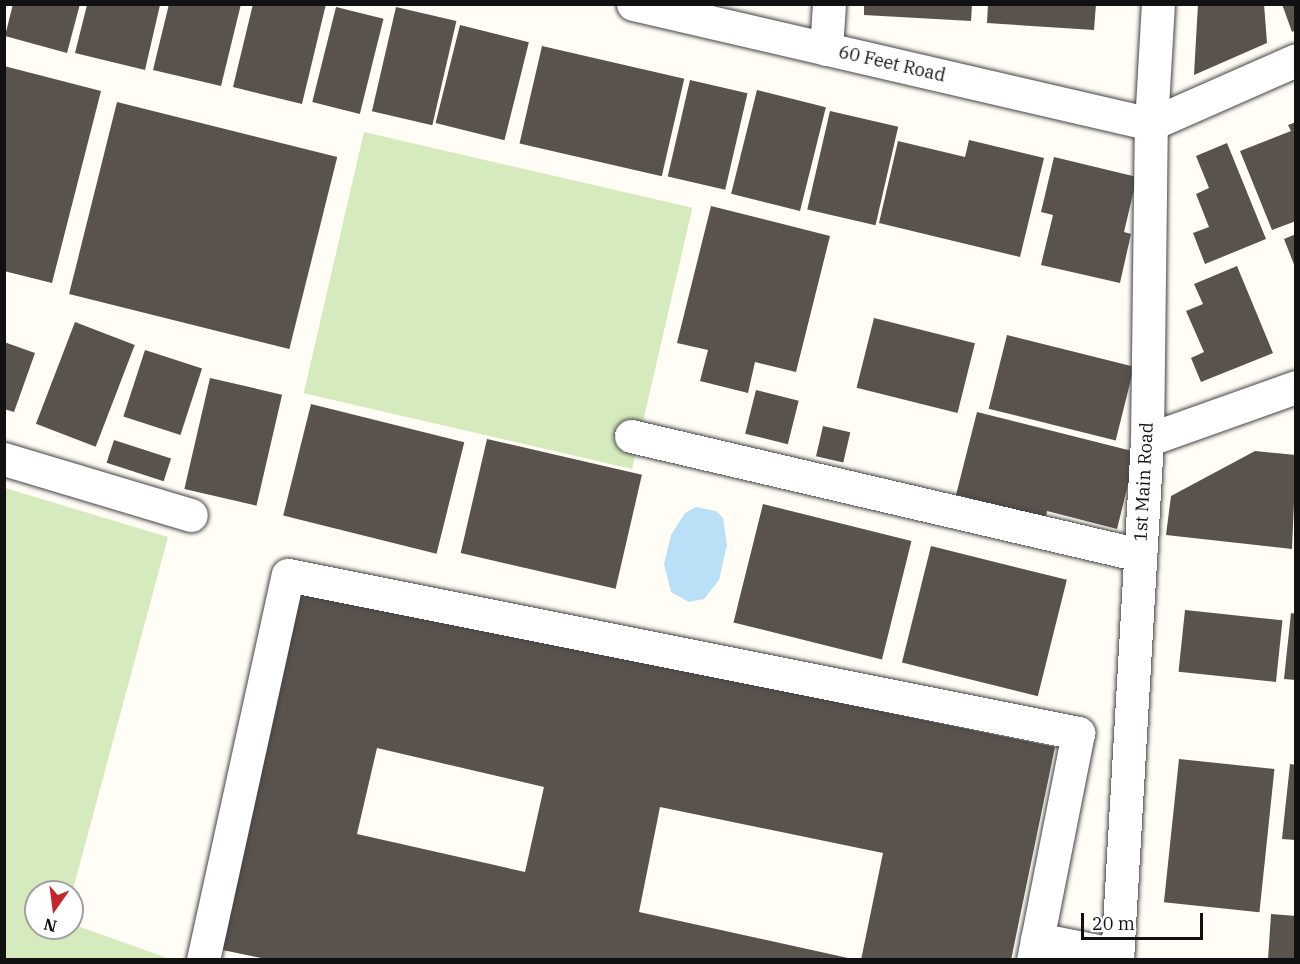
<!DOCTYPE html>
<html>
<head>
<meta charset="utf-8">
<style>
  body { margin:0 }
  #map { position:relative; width:1300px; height:964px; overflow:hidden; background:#fffdf5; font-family:"IBM Plex Serif",serif }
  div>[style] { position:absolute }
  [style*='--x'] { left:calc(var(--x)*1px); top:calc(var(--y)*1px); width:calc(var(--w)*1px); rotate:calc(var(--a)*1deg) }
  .green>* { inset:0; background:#d5ebbd; transform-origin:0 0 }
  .water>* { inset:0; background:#b9e0f7 }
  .building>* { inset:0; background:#5a524d; transform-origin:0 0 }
  .roads { filter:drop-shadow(0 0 2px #444) drop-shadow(0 0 2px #444) }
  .minor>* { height:33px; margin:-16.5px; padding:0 16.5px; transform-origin:16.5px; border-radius:16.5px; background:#fff }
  span { translate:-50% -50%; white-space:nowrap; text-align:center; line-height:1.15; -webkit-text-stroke:6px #fff; paint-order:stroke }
  .street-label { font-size:18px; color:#111 }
  .frame { position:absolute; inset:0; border:6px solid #111; pointer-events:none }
  .north { position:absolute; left:24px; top:880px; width:60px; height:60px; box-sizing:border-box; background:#fff; border:2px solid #a0a0a0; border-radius:50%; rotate:194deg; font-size:16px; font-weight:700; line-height:24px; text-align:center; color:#111 }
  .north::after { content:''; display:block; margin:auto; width:21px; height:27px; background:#c4262e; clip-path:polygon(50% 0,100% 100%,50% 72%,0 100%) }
  .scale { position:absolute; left:1081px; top:913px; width:122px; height:27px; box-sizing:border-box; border:3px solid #111; border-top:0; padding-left:8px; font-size:18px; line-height:21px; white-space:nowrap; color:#111; -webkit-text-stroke:4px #fff; paint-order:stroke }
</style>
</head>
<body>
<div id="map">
  <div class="green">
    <div style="left:364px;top:132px;width:337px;height:268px;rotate:13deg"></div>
    <div style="clip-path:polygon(5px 488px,168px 537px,72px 893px,36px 892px,36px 928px,72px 928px,72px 924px,170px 959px,5px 959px)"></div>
  </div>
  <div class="water">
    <div style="clip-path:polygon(696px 507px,716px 511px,723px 518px,727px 545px,719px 580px,704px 599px,689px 602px,671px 592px,664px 564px,671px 535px,685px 513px)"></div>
  </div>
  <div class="building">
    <div style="clip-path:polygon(13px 4px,80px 4px,67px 53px,5px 36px)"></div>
    <div style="clip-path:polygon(169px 4px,241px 4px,221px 86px,153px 70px)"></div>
    <div style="clip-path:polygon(253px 4px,326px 4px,302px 104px,233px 87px)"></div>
    <div style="clip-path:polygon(864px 4px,972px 4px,971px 21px,864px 15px)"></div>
    <div style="clip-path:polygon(988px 4px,1096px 4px,1094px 30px,987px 23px)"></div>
    <div style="clip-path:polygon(1198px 4px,1264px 4px,1267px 43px,1194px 75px)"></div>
    <div style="clip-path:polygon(1282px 4px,1296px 4px,1296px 30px,1292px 32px)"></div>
    <div style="clip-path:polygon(87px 5px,160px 5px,145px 70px,75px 53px)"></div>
    <div style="left:336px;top:7px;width:49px;height:98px;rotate:14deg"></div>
    <div style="left:396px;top:7px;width:62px;height:107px;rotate:13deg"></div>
    <div style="left:460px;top:25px;width:71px;height:101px;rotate:14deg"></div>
    <div style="left:542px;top:46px;width:146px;height:100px;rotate:13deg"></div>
    <div style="clip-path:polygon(4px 66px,101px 91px,52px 283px,4px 271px)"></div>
    <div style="left:690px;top:80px;width:59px;height:99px;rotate:13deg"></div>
    <div style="left:757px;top:90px;width:71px;height:107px;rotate:14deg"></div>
    <div style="left:117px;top:102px;width:227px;height:198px;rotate:14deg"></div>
    <div style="left:830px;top:111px;width:70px;height:101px;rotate:13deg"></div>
    <div style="clip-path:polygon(1296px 122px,1296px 221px,1272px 230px,1240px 151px,1291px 131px,1288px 125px)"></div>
    <div style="clip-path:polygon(969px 140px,1044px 158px,1020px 257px,879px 223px,898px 141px,965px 157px)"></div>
    <div style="clip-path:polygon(1227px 143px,1266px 239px,1205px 264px,1193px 233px,1209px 227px,1196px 194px,1209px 188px,1196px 156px)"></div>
    <div style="clip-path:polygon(1054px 157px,1137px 177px,1124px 232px,1131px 234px,1120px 283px,1041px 265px,1053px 215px,1041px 212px)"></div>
    <div style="clip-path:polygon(711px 206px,830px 236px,796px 372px,755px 362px,748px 393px,700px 381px,708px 350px,677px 343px)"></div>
    <div style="clip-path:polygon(1296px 234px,1296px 267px,1295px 267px,1284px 239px)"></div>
    <div style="clip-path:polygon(1237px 266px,1273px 353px,1201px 382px,1191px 358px,1204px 352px,1186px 311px,1203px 304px,1194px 284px)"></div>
    <div style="left:874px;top:318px;width:104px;height:72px;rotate:14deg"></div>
    <div style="left:75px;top:322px;width:64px;height:109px;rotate:21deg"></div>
    <div style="left:1007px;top:335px;width:131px;height:76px;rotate:14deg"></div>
    <div style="clip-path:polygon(4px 342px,35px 353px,14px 412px,4px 409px)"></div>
    <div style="left:145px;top:350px;width:60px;height:70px;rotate:18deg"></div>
    <div style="left:210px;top:378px;width:74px;height:114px;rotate:13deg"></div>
    <div style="left:756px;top:390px;width:44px;height:45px;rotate:14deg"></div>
    <div style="left:311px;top:404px;width:158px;height:115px;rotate:14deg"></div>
    <div style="clip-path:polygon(977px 412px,1136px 452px,1117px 529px,1047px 511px,1046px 517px,956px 495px)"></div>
    <div style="left:823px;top:426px;width:28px;height:31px;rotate:13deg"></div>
    <div style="left:487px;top:439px;width:159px;height:117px;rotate:13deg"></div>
    <div style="left:114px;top:440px;width:60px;height:24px;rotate:18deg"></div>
    <div style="clip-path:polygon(1255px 451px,1296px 455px,1292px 549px,1166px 535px,1171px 496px)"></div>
    <div style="left:763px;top:504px;width:153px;height:122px;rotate:14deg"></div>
    <div style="left:931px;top:546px;width:140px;height:120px;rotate:14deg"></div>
    <div style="clip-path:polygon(evenodd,291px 590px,1055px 747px,1011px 960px,861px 960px,883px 853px,660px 807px,639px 912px,857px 960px,271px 960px,218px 949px,291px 590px,377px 748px,544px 787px,525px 872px,357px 834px,377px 748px)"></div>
    <div style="left:1185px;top:610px;width:98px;height:62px;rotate:6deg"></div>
    <div style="clip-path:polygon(1291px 613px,1296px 614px,1296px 680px,1284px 679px)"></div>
    <div style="left:1179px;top:759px;width:96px;height:144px;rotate:6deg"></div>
    <div style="clip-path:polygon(1290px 764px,1296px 765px,1296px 840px,1282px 839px)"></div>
    <div style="clip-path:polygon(1271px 914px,1296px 916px,1296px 960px,1268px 960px)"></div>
  </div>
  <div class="roads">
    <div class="minor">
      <div style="--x:633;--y:4;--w:532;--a:13.04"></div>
      <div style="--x:826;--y:49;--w:45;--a:-86.2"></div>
      <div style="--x:1151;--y:124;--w:158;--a:-23.8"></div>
      <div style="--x:631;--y:436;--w:523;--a:13.16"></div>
      <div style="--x:1147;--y:440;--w:158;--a:-19.6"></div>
      <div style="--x:4;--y:459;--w:195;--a:16.7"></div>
      <div style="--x:1037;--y:939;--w:82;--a:11.3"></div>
      <div style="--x:203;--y:960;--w:394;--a:-77.6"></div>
      <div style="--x:288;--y:575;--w:806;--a:11.31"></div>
      <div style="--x:1078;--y:733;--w:231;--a:101.2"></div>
      <div style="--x:1117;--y:960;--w:521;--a:-86.7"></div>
      <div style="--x:1147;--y:440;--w:316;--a:-89.3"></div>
      <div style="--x:1151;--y:124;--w:120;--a:-86.7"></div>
    </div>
  </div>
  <div class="street-label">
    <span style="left:892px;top:64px;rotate:13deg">60 Feet Road</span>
    <span style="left:1144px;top:482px;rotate:-87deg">1st Main Road</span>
  </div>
  <div class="frame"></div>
  <div class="north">N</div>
  <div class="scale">20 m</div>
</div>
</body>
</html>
